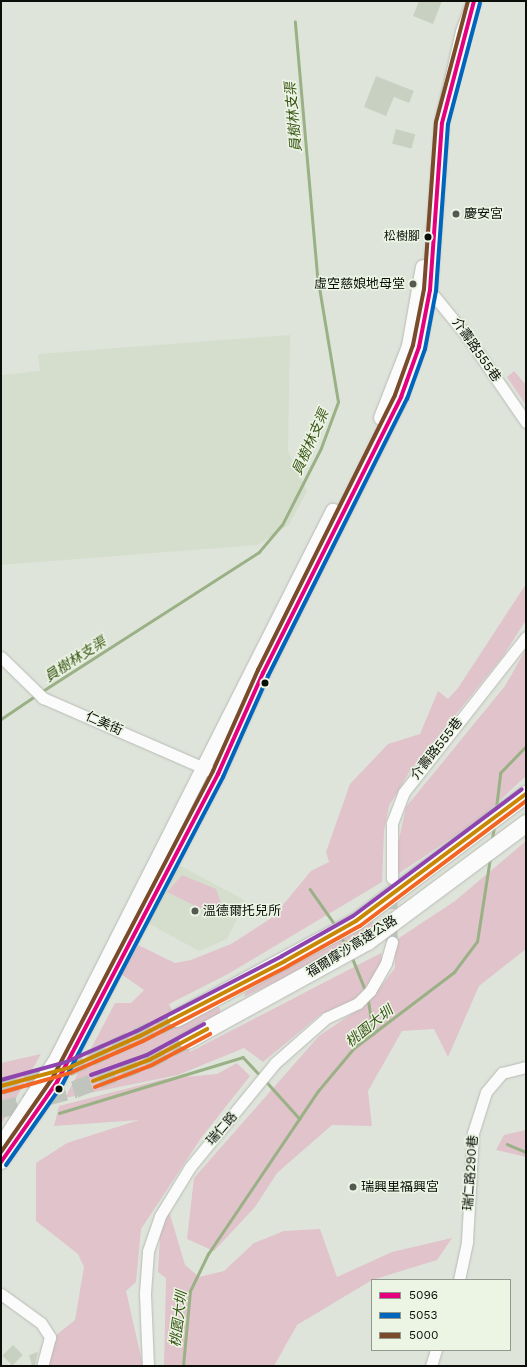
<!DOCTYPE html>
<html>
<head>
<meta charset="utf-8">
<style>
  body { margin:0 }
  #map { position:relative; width:527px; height:1367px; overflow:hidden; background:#dfe4db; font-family:"Work Sans","Noto Sans TC",sans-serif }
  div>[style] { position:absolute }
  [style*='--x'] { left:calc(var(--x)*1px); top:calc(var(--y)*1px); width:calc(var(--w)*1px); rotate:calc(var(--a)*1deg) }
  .built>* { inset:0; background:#d5decd }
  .green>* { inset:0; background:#e0c3cb }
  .stream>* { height:2.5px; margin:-1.25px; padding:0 1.25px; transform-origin:1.25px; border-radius:1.25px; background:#9ab185 }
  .building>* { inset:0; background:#c8d1c1; transform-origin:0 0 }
  .minor-tunnel>* { height:11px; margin-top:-5.5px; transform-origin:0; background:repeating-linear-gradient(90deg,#bfc4bc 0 11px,transparent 0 16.5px) }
  .highway-tunnel>* { height:17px; margin-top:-8.5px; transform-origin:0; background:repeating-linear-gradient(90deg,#bfc4bc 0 17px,transparent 0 25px) }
  .roads { filter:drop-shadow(0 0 1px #b7bbb4) drop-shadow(0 0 1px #b7bbb4) }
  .minor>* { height:11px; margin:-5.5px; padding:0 5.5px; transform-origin:5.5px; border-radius:5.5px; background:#fafbfa }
  .major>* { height:14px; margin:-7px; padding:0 7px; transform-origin:7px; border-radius:7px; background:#fafbfa }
  .highway>* { height:17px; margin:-8.5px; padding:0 8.5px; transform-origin:8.5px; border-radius:8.5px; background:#fafbfa }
  .bus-1>* { height:4px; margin:-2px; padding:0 2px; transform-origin:2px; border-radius:2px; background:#e5007d }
  .bus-2>* { height:4px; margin:-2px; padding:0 2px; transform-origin:2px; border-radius:2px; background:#0065bd }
  .bus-3>* { height:4px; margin:-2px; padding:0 2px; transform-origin:2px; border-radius:2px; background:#7a4b2a }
  .bus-4>* { height:4px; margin:-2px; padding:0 2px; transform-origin:2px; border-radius:2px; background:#c88802 }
  .bus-5>* { height:4px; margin:-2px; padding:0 2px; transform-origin:2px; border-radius:2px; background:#f26522 }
  .bus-6>* { height:4px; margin:-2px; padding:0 2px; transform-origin:2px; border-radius:2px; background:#8e44ad }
  .dots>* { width:11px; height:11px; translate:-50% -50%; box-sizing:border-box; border:2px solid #ecf5e4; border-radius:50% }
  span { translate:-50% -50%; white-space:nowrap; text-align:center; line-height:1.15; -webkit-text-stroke:3px #ecf5e4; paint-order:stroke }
  .bus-label { font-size:12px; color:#0b0e09 }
  .right { translate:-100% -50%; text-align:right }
  .poi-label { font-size:13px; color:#0b0e09 }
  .left { translate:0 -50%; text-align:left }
  .street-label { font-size:13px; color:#0b0e09 }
  .water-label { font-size:14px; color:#385415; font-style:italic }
  .frame { position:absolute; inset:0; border:2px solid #0b0e09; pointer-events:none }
  .legend { position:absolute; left:371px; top:1279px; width:140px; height:72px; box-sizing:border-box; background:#ecf5e4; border:1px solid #92998c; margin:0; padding:5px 7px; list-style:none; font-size:12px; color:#0b0e09 }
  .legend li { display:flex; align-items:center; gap:8px; height:20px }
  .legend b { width:20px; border:1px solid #92998c }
</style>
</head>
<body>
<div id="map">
  <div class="built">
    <div style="clip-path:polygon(290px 335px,288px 451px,307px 491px,289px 525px,257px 545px,1px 565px,1px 375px,40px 371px,38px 354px)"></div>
    <div style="clip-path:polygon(175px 863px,246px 901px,227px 939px,199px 951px,144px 921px)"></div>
  </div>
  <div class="green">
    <div style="clip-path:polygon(514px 371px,526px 385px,526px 405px,507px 377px)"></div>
    <div style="clip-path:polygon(526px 584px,526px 620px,503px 656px,410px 771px,389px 806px,384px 831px,382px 882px,228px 974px,169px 1004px,177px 1022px,215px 1005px,220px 1008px,220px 1013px,182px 1034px,190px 1052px,381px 953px,382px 963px,359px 998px,321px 1014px,263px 1062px,244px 1048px,178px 1075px,65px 1098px,115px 1003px,131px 1003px,144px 990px,121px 974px,138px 945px,175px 963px,191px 960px,231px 944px,273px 917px,311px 871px,329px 862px,326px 852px,350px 784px,388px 744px,420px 734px,438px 691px,448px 699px,458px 688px)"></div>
    <div style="clip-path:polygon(526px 649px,526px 776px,480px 819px,398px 874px,396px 854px,406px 807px,505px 686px)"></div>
    <div style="clip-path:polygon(526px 841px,526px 949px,479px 986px,448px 1057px,434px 1029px,402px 1031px,368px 1091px,372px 1126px,332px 1125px,277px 1173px,255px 1207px,214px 1251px,187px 1239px,194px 1178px,319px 1036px,369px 1002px,395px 968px,395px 943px,399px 938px,455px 901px)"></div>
    <div style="clip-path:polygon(182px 875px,216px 889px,221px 903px,217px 909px,223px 912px,220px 918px,167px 892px)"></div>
    <div style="clip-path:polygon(371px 921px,377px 925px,290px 975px,244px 997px,246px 992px)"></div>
    <div style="clip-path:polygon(41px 1054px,2px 1123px,1px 1123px,1px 1063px)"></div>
    <div style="clip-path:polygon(237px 1063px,250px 1076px,201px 1138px,141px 1229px,136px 1282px,126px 1291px,143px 1366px,49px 1366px,47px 1364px,54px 1337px,75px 1320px,84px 1267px,78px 1254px,36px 1221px,36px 1163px,67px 1143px,139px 1120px,54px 1126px,59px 1106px,164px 1079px,217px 1074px)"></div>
    <div style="clip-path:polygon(526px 1130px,526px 1157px,496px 1150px,504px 1135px)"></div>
    <div style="clip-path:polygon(169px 1211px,185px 1265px,199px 1277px,224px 1271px,254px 1243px,284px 1231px,320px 1229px,337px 1277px,392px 1252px,452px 1238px,437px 1260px,372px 1280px,297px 1325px,274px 1366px,164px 1366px,166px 1278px,158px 1272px,160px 1236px)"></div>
  </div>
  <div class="stream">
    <div style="--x:41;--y:692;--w:259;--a:-32.7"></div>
    <div style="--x:259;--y:552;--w:35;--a:-50"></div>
    <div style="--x:282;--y:525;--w:86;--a:-63.1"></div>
    <div style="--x:321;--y:448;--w:49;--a:-69.7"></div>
    <div style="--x:338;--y:402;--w:129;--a:-99.4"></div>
    <div style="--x:317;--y:275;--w:254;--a:-95"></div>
    <div style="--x:1;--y:719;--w:41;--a:-34.1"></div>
    <div style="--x:496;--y:808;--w:35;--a:-83"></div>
    <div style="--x:500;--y:773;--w:37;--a:-46"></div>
    <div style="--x:492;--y:839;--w:12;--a:-81"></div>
    <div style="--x:310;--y:889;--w:45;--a:54.9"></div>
    <div style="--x:341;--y:936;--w:11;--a:63"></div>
    <div style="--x:352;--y:957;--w:37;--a:68"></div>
    <div style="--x:368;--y:998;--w:36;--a:81"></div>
    <div style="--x:265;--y:1080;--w:52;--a:48.1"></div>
    <div style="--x:59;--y:1113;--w:192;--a:-16.9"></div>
    <div style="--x:243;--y:1057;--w:26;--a:47"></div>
    <div style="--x:507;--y:1144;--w:21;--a:23"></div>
    <div style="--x:183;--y:1366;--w:75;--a:-84.7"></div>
    <div style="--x:190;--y:1291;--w:41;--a:-64.1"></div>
    <div style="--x:208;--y:1254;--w:197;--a:-56"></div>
    <div style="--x:318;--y:1091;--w:56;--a:-50.1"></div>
    <div style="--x:354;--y:1048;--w:126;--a:-37.2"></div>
    <div style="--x:454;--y:972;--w:38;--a:-53"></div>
    <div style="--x:477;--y:942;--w:85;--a:-81.2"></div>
  </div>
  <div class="building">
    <div style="clip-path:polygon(419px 1px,442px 1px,433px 24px,413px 16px)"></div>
    <div style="clip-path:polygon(376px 76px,414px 91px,409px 103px,394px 97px,386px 116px,364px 107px)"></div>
    <div style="left:396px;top:129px;width:20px;height:15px;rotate:15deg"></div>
    <div style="left:13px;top:1345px;width:14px;height:15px;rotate:45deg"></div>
    <div style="clip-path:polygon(38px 1352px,35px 1365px,32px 1366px,29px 1355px)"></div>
  </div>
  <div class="minor-tunnel">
    <div style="--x:392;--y:942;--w:51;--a:-90"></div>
  </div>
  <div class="highway-tunnel">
    <div style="--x:1;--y:1086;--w:69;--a:-15"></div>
    <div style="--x:68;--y:1068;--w:119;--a:-24.8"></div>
    <div style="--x:1;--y:1109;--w:77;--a:-15.1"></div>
    <div style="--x:75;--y:1089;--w:79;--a:-21.4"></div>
    <div style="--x:149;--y:1060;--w:43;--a:-27.8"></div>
  </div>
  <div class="roads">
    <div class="minor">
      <div style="--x:426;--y:286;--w:63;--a:50.8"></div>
      <div style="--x:466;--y:335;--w:106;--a:55.4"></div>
      <div style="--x:1;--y:657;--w:59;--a:44.3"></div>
      <div style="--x:43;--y:698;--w:191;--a:23.5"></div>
      <div style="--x:392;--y:878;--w:55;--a:-90"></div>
      <div style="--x:392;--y:823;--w:33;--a:-69"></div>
      <div style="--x:404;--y:792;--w:197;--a:-51.8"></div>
      <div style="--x:459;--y:1280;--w:40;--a:-78"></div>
      <div style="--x:467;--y:1241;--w:108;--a:-86.8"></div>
      <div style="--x:473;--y:1133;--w:43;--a:-72.4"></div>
      <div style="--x:486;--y:1092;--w:25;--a:-50"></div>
      <div style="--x:502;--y:1073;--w:25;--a:-14"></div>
      <div style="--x:1;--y:1294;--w:49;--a:35.9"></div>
      <div style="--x:41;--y:1323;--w:17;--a:57"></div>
      <div style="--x:50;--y:1337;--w:30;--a:105"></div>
      <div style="--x:148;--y:1366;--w:73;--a:-92.4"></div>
      <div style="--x:145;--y:1293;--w:42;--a:-85.9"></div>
      <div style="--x:148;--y:1251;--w:37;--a:-71"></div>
      <div style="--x:160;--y:1216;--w:57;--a:-58.5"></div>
      <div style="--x:190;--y:1167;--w:134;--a:-50.7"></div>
      <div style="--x:275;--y:1063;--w:68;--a:-41.4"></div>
      <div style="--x:326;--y:1018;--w:35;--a:-25"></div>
      <div style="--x:358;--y:1003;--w:17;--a:-45"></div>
      <div style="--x:370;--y:991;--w:32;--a:-60"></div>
      <div style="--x:386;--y:963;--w:22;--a:-74"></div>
      <div style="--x:431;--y:1366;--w:17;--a:-73"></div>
    </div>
    <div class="major">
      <div style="--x:381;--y:418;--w:77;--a:-68.7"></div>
      <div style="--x:409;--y:346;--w:80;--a:-80"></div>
      <div style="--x:1;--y:1145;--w:103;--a:-57.2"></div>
      <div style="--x:57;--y:1058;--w:613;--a:-63.23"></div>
      <div style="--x:1;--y:1162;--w:98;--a:-55"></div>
      <div style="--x:57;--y:1082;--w:127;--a:-62.4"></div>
      <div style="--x:116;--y:969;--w:220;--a:-62.4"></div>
      <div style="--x:218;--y:774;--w:111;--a:-66"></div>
      <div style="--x:263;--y:673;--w:309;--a:-63.4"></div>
      <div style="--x:401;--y:397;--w:53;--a:-70.2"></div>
      <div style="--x:419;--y:347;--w:58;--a:-79.1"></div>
      <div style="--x:430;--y:290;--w:167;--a:-85.9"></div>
      <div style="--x:442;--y:123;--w:93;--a:-77"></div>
      <div style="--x:463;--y:32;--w:33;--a:-70"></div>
    </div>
    <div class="highway">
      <div style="--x:176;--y:1018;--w:204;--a:-28.3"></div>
      <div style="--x:356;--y:921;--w:212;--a:-36.8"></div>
      <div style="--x:187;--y:1040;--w:205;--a:-28.8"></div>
      <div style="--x:367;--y:941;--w:198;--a:-36.6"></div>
    </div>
  </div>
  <div class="bus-1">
    <div style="--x:1;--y:1162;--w:98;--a:-55"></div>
    <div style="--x:57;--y:1082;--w:348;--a:-62.4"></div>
    <div style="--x:218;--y:774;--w:111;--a:-66"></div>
    <div style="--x:263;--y:673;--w:309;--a:-63.4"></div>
    <div style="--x:401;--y:397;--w:53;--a:-70.2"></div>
    <div style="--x:419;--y:347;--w:58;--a:-79.1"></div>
    <div style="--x:430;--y:290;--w:167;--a:-85.9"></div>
    <div style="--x:442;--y:123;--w:126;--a:-75.3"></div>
  </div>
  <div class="bus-2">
    <div style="--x:6;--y:1165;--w:98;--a:-55"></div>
    <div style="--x:62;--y:1085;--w:348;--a:-62.4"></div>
    <div style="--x:223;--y:777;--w:111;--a:-66"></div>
    <div style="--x:268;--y:676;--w:310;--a:-63.4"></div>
    <div style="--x:407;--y:399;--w:53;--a:-70.2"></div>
    <div style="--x:425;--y:349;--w:59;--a:-79.3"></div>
    <div style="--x:436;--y:291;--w:167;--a:-85.9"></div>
    <div style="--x:448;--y:124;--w:125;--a:-75.2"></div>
  </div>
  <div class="bus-3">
    <div style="--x:1;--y:1152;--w:89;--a:-55.1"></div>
    <div style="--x:52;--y:1079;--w:348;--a:-62.4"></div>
    <div style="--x:213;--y:771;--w:111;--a:-66"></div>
    <div style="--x:258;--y:670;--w:307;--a:-63.5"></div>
    <div style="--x:395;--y:395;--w:53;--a:-70.2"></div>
    <div style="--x:413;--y:345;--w:57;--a:-78.9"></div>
    <div style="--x:424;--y:289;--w:167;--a:-85.9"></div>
    <div style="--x:436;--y:122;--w:125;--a:-75.2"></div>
  </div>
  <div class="bus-4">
    <div style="--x:93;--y:1081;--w:60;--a:-20.6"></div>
    <div style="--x:149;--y:1060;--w:66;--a:-28.1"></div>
    <div style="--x:1;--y:1086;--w:69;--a:-15"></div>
    <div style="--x:68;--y:1068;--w:79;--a:-24"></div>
    <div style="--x:140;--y:1036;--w:163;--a:-27.3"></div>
    <div style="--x:285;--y:961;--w:81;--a:-29.4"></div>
    <div style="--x:356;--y:921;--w:212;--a:-36.8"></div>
  </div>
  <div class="bus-5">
    <div style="--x:95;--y:1087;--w:61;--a:-21.1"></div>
    <div style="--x:152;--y:1065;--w:66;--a:-28.1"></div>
    <div style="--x:3;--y:1092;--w:70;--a:-15.8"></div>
    <div style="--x:70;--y:1073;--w:80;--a:-23.7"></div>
    <div style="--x:143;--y:1041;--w:163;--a:-27.3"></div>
    <div style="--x:288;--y:966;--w:82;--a:-29.1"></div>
    <div style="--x:360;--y:926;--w:208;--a:-37"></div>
  </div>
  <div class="bus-6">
    <div style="--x:91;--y:1075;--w:59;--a:-19.7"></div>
    <div style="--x:147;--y:1055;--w:65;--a:-28.5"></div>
    <div style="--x:1;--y:1080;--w:67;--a:-15.5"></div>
    <div style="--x:66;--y:1062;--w:77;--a:-23.6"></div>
    <div style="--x:137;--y:1031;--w:163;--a:-27.3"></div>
    <div style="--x:282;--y:956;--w:81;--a:-29.4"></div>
    <div style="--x:353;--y:916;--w:211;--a:-36.9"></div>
  </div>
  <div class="dots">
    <div style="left:456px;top:214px;background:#555952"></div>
    <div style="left:428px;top:237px;background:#0b0e09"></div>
    <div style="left:413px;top:284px;background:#555952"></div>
    <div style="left:265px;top:683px;background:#0b0e09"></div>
    <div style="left:195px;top:911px;background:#555952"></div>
    <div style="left:59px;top:1089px;background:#0b0e09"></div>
    <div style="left:353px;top:1187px;background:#555952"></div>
  </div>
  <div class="bus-label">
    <span class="right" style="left:420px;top:237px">松樹腳</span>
  </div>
  <div class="poi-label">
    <span class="left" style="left:464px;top:214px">慶安宮</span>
    <span class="right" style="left:405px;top:284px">虛空慈娘地母堂</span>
    <span class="left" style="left:203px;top:911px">溫德爾托兒所</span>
    <span class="left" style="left:361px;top:1187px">瑞興里福興宮</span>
  </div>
  <div class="street-label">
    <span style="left:476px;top:350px;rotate:55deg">介壽路555巷</span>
    <span style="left:104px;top:724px;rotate:24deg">仁美街</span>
    <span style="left:437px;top:749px;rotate:-52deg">介壽路555巷</span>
    <span style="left:352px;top:947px;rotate:-32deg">福爾摩沙高速公路</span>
    <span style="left:222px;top:1129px;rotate:-49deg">瑞仁路</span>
    <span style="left:471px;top:1173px;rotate:-86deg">瑞仁路290巷</span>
  </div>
  <div class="water-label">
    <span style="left:293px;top:117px;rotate:-95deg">員樹林支渠</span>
    <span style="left:310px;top:442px;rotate:-66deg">員樹林支渠</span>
    <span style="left:75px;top:659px;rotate:-33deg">員樹林支渠</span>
    <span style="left:369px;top:1026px;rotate:-39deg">桃園大圳</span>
    <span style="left:178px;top:1319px;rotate:-83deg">桃園大圳</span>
  </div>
  <div class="frame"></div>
  <ul class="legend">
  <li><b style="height:5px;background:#e5007d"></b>5096</li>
  <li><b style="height:5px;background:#0065bd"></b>5053</li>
  <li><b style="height:5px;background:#7a4b2a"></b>5000</li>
  </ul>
</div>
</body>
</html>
